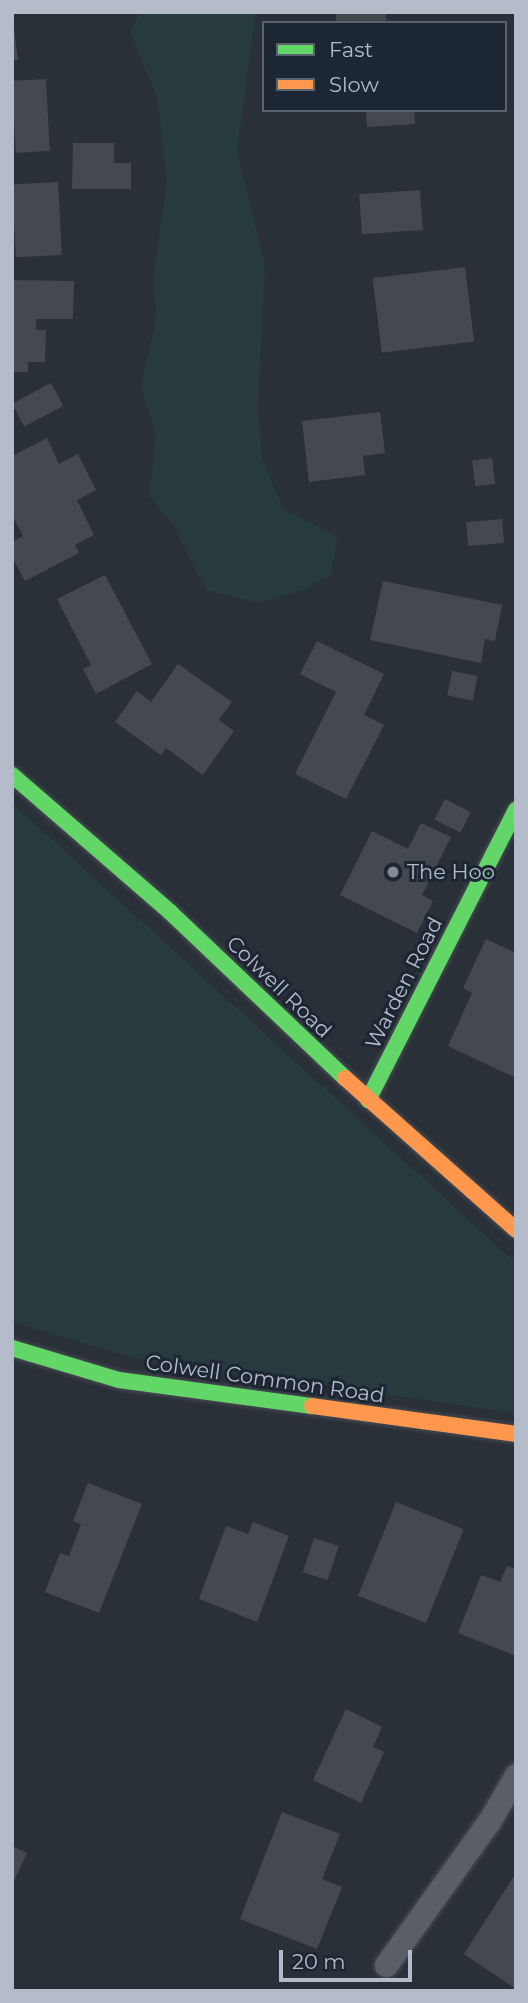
<!DOCTYPE html>
<html>
<head>
<meta charset="utf-8">
<style>
  body { margin:0 }
  #map { position:relative; width:528px; height:2003px; overflow:hidden; background:#2a3038; font-family:Montserrat,sans-serif }
  div>[style] { position:absolute }
  [style*='--x'] { left:calc(var(--x)*1px); top:calc(var(--y)*1px); width:calc(var(--w)*1px); rotate:calc(var(--a)*1deg) }
  .green>* { inset:0; background:#273a3e }
  .building>* { inset:0; background:#444950; transform-origin:0 0 }
  .roads { filter:drop-shadow(0 0 2px #484c53) drop-shadow(0 0 2px #484c53) }
  .lane>* { height:23px; margin:-11.5px; padding:0 11.5px; transform-origin:11.5px; border-radius:11.5px; background:#5a5e66 }
  .fast>* { height:16px; margin:-8px; padding:0 8px; transform-origin:8px; border-radius:8px; background:#63d668 }
  .slow>* { height:16px; margin:-8px; padding:0 8px; transform-origin:8px; border-radius:8px; background:#ff974d }
  .dots>* { width:19px; height:19px; translate:-50% -50%; box-sizing:border-box; border:4px solid #1d2633; border-radius:50% }
  span { translate:-50% -50%; white-space:nowrap; text-align:center; line-height:1.15; -webkit-text-stroke:6px #1d2633; paint-order:stroke }
  .poi-label { font-size:21px; color:#b4bcc9 }
  .left { translate:0 -50%; text-align:left }
  .street-label { font-size:21px; color:#b4bcc9 }
  .frame { position:absolute; inset:0; border:14px solid #b4bcc9; pointer-events:none }
  .legend { position:absolute; left:262px; top:21px; width:245px; height:91px; box-sizing:border-box; background:#1d2633; border:2px solid #59626f; margin:0; padding:9px 12px; list-style:none; font-size:21px; color:#b4bcc9 }
  .legend li { display:flex; align-items:center; gap:14px; height:35px }
  .legend b { width:35px; border:2px solid #59626f }
  .scale { position:absolute; left:279px; top:1950px; width:133px; height:32px; box-sizing:border-box; border:4px solid #b4bcc9; border-top:0; padding-left:9px; font-size:21px; line-height:24px; white-space:nowrap; color:#b4bcc9; -webkit-text-stroke:5px #1d2633; paint-order:stroke }
</style>
</head>
<body>
<div id="map">
  <div class="green">
    <div style="clip-path:polygon(140px 12px,256px 12px,237px 150px,265px 267px,258px 407px,262px 458px,283px 508px,337px 537px,331px 575px,303px 590px,259px 603px,206px 590px,173px 524px,149px 496px,156px 434px,141px 388px,156px 318px,153px 279px,167px 180px,157px 98px,130px 32px)"></div>
    <div style="clip-path:polygon(12px 803px,516px 1263px,516px 1413px,134px 1358px,12px 1322px)"></div>
  </div>
  <div class="building">
    <div style="clip-path:polygon(12px 12px,18px 60px,12px 60px)"></div>
    <div style="left:336px;top:12px;width:50px;height:11px"></div>
    <div style="left:46px;top:79px;width:72px;height:34px;rotate:87deg"></div>
    <div style="clip-path:polygon(366px 110px,414px 110px,415px 124px,367px 127px)"></div>
    <div style="clip-path:polygon(73px 143px,114px 143px,114px 163px,131px 163px,131px 189px,72px 189px)"></div>
    <div style="left:58px;top:182px;width:73px;height:46px;rotate:87deg"></div>
    <div style="left:420px;top:190px;width:40px;height:61px;rotate:86deg"></div>
    <div style="left:465px;top:267px;width:75px;height:93px;rotate:83deg"></div>
    <div style="clip-path:polygon(12px 280px,74px 281px,73px 319px,36px 319px,36px 330px,46px 330px,45px 362px,28px 362px,28px 372px,12px 372px)"></div>
    <div style="left:51px;top:383px;width:26px;height:44px;rotate:62deg"></div>
    <div style="clip-path:polygon(380px 412px,385px 453px,363px 456px,365px 475px,309px 482px,302px 421px)"></div>
    <div style="clip-path:polygon(47px 438px,59px 464px,78px 454px,96px 490px,77px 500px,94px 535px,75px 545px,79px 553px,25px 581px,12px 557px,12px 542px,23px 536px,12px 515px,12px 456px)"></div>
    <div style="left:492px;top:458px;width:26px;height:20px;rotate:83deg"></div>
    <div style="left:502px;top:519px;width:24px;height:36px;rotate:85deg"></div>
    <div style="clip-path:polygon(105px 575px,152px 664px,96px 694px,83px 669px,91px 665px,57px 599px)"></div>
    <div style="clip-path:polygon(383px 581px,502px 605px,495px 641px,485px 639px,481px 663px,370px 640px)"></div>
    <div style="clip-path:polygon(317px 641px,384px 674px,364px 715px,384px 725px,346px 799px,295px 774px,336px 692px,300px 674px)"></div>
    <div style="clip-path:polygon(178px 664px,232px 702px,219px 720px,234px 731px,203px 775px,166px 748px,161px 755px,115px 722px,137px 691px,151px 702px)"></div>
    <div style="left:452px;top:671px;width:26px;height:25px;rotate:11deg"></div>
    <div style="left:445px;top:799px;width:29px;height:23px;rotate:27deg"></div>
    <div style="clip-path:polygon(421px 823px,451px 837px,422px 895px,433px 901px,417px 933px,340px 895px,372px 831px,408px 849px)"></div>
    <div style="clip-path:polygon(486px 939px,516px 953px,516px 1078px,448px 1046px,472px 993px,463px 988px)"></div>
    <div style="clip-path:polygon(88px 1483px,142px 1504px,99px 1613px,45px 1592px,60px 1553px,69px 1556px,81px 1524px,73px 1521px)"></div>
    <div style="left:396px;top:1502px;width:73px;height:101px;rotate:22deg"></div>
    <div style="clip-path:polygon(253px 1522px,289px 1536px,257px 1622px,199px 1599px,226px 1526px,248px 1534px)"></div>
    <div style="left:314px;top:1538px;width:26px;height:36px;rotate:18deg"></div>
    <div style="clip-path:polygon(507px 1566px,516px 1569px,516px 1656px,458px 1633px,481px 1575px,500px 1582px)"></div>
    <div style="clip-path:polygon(346px 1709px,382px 1727px,373px 1747px,384px 1752px,361px 1803px,313px 1780px)"></div>
    <div style="clip-path:polygon(282px 1812px,340px 1834px,322px 1879px,342px 1887px,317px 1949px,240px 1919px)"></div>
    <div style="clip-path:polygon(12px 1846px,27px 1853px,12px 1885px)"></div>
    <div style="clip-path:polygon(516px 1873px,516px 1989px,464px 1954px)"></div>
  </div>
  <div class="roads">
    <div class="lane">
      <div style="--x:386;--y:1965;--w:178;--a:-54.4"></div>
      <div style="--x:490;--y:1820;--w:52;--a:-60"></div>
    </div>
    <div class="fast">
      <div style="--x:12;--y:775;--w:209;--a:40.9"></div>
      <div style="--x:170;--y:912;--w:241;--a:43.5"></div>
      <div style="--x:368;--y:1100;--w:326;--a:-63"></div>
      <div style="--x:12;--y:1348;--w:112;--a:16.7"></div>
      <div style="--x:119;--y:1380;--w:195;--a:7.7"></div>
    </div>
    <div class="slow">
      <div style="--x:345;--y:1078;--w:229;--a:41.6"></div>
      <div style="--x:312;--y:1406;--w:206;--a:7.8"></div>
    </div>
  </div>
  <div class="dots">
    <div style="left:393px;top:872px;background:#848b96"></div>
  </div>
  <div class="poi-label">
    <span class="left" style="left:407px;top:872px">The Hoo</span>
  </div>
  <div class="street-label">
    <span style="left:404px;top:983px;rotate:-63deg">Warden Road</span>
    <span style="left:279px;top:987px;rotate:44deg">Colwell Road</span>
    <span style="left:265px;top:1379px;rotate:8deg">Colwell Common Road</span>
  </div>
  <div class="frame"></div>
  <ul class="legend">
  <li><b style="height:9px;background:#63d668"></b>Fast</li>
  <li><b style="height:9px;background:#ff974d"></b>Slow</li>
  </ul>
  <div class="scale">20 m</div>
</div>
</body>
</html>
